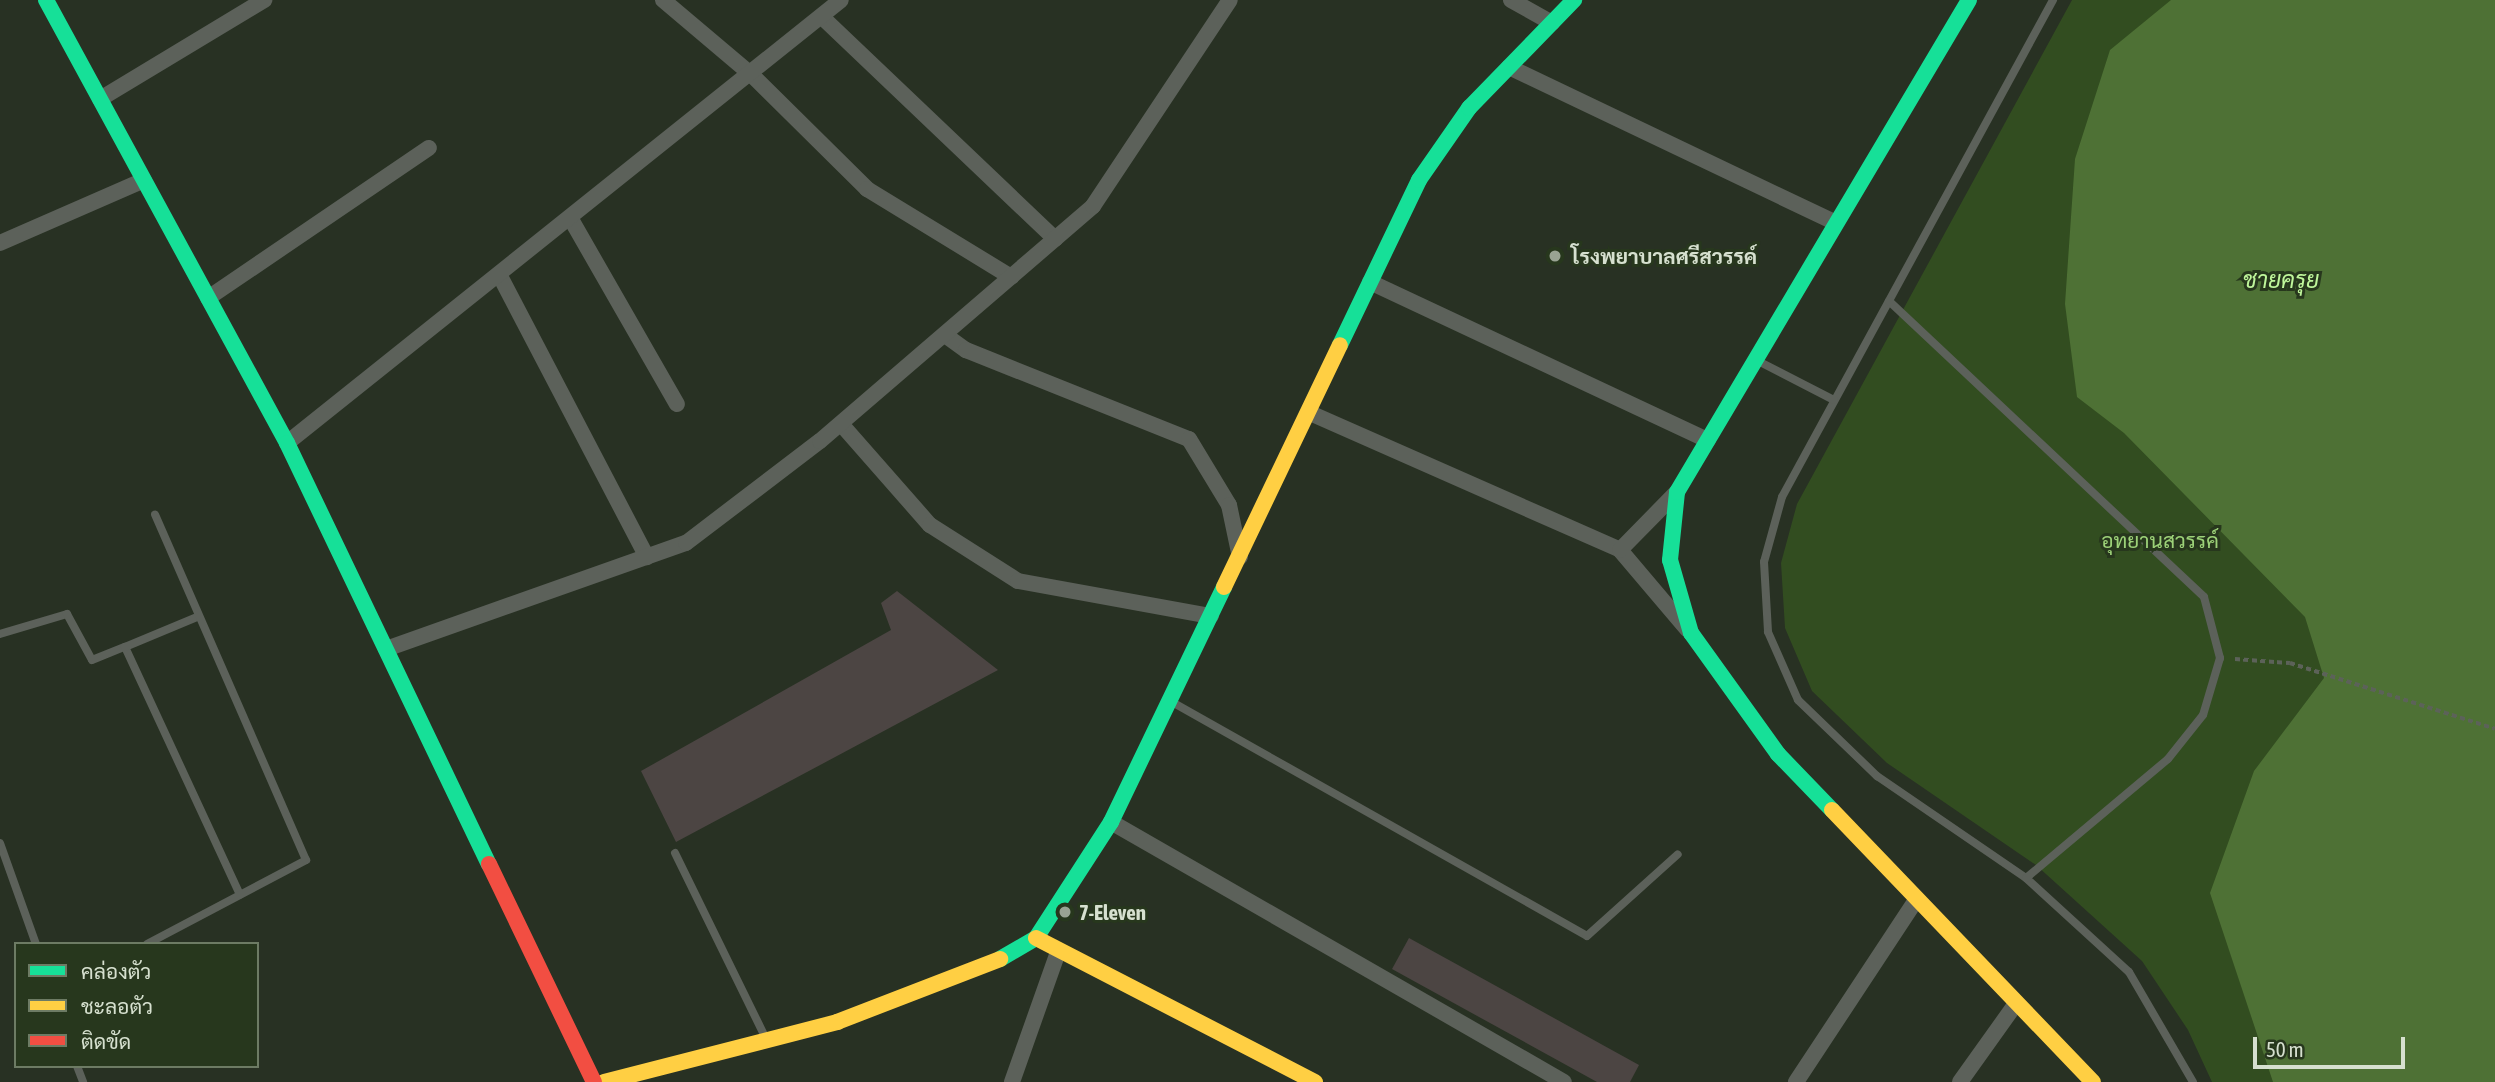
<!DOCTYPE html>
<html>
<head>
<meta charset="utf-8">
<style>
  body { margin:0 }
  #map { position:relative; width:2495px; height:1082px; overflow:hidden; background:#283123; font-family:"Asap Condensed",Sarabun,sans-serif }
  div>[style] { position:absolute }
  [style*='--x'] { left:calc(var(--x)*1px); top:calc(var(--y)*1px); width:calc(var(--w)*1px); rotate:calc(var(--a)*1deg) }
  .green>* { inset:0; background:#324d20 }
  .water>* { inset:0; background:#4e7135 }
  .building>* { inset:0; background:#4c4543 }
  .path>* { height:3.5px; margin-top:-1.75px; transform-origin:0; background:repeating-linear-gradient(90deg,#5c6259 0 5px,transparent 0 8.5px) }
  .lane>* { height:8px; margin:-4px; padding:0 4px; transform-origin:4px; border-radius:4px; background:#5c615a }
  .street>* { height:16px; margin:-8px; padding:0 8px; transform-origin:8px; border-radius:8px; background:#5c615a }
  .fast>* { height:16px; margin:-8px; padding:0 8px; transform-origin:8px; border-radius:8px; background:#16e098 }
  .slow>* { height:16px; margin:-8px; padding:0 8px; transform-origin:8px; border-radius:8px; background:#ffcf43 }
  .jam>* { height:16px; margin:-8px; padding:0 8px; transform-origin:8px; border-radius:8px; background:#f24e42 }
  .dots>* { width:19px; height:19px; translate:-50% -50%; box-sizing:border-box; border:4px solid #27371d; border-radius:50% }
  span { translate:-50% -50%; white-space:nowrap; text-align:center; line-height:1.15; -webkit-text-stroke:6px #27371d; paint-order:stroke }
  .poi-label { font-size:21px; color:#d6e0cf; font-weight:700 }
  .left { translate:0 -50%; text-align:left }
  .park-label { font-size:21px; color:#9cd178 }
  .water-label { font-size:23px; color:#bff69b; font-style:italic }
  .legend { position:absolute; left:14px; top:942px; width:245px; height:126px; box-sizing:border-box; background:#27371d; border:2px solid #6d7b64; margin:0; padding:9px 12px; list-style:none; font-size:21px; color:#d6e0cf }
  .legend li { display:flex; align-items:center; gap:14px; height:35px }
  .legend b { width:35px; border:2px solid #6d7b64 }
  .scale { position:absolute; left:2253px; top:1037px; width:152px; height:32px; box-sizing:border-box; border:4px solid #d6e0cf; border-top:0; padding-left:9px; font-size:21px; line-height:24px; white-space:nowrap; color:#d6e0cf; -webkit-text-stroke:5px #27371d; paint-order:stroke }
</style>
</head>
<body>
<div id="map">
  <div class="green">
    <div style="clip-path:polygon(2072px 0,2495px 0,2495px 1082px,2212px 1082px,2188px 1030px,2142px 961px,2036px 865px,1887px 763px,1812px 691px,1785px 628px,1781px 563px,1797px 504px)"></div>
  </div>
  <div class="water">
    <div style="clip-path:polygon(2171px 0,2495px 0,2495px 1082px,2273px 1082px,2210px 893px,2254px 771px,2324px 678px,2305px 617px,2124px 433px,2077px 397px,2065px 304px,2075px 159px,2110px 50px)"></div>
  </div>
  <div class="building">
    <div style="clip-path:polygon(897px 591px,998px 670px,676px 842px,641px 771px,891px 630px,881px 603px)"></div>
    <div style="clip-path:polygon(1409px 938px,1639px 1065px,1630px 1082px,1597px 1082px,1392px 969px)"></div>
  </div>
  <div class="path">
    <div style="--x:2235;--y:659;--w:55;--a:4.2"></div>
    <div style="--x:2290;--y:663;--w:215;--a:17.8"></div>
  </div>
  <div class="lane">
    <div style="--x:2053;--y:0;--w:566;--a:118.6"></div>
    <div style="--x:1782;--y:497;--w:67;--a:105.5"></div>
    <div style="--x:1764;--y:562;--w:70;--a:86.7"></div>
    <div style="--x:1768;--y:632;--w:74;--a:66.2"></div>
    <div style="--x:1798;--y:700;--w:110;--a:43.9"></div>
    <div style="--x:1877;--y:776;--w:181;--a:34.4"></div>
    <div style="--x:2026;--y:878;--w:139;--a:42.4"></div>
    <div style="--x:2129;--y:972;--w:127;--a:59.8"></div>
    <div style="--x:1889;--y:301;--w:432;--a:43.2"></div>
    <div style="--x:2204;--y:597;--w:63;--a:75.3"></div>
    <div style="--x:2220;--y:658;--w:59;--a:106.6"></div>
    <div style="--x:2203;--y:715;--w:56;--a:128.5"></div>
    <div style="--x:2168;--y:759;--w:185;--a:140"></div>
    <div style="--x:1758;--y:361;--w:85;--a:27.2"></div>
    <div style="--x:0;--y:634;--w:70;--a:-16.6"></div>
    <div style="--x:67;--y:614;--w:52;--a:61.5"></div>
    <div style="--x:92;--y:660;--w:35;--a:-22"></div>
    <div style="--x:125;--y:647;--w:273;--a:65.1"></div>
    <div style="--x:125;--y:647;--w:78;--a:-22.6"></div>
    <div style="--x:1172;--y:702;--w:476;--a:29.4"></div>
    <div style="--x:1587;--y:936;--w:122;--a:-42"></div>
    <div style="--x:0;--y:843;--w:107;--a:70.4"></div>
    <div style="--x:675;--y:853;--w:207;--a:63.9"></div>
    <div style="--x:147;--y:944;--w:180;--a:-27.8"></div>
    <div style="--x:306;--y:860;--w:377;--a:-113.6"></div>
    <div style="--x:77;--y:1066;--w:17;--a:69"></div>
  </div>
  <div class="street">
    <div style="--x:663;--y:0;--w:118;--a:40.2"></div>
    <div style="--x:753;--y:76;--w:161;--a:44.7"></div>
    <div style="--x:867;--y:189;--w:169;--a:31.4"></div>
    <div style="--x:1511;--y:0;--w:47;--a:29.3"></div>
    <div style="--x:822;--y:17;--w:322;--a:43.6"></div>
    <div style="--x:1509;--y:67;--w:362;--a:25.5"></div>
    <div style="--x:100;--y:99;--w:192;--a:-31.1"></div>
    <div style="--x:572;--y:221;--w:211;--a:60.2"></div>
    <div style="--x:0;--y:243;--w:157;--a:-23.6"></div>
    <div style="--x:501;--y:278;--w:315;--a:62.4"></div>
    <div style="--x:1370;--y:282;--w:373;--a:25.1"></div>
    <div style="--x:208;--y:298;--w:267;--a:-34.2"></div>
    <div style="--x:945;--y:335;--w:26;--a:36"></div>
    <div style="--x:966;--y:350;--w:240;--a:21.8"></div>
    <div style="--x:1189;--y:439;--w:77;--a:58.8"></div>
    <div style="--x:1229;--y:505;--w:53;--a:78.1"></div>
    <div style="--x:1310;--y:413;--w:339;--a:23.8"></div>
    <div style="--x:1620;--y:550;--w:104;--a:49.7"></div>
    <div style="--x:842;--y:425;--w:133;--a:48.7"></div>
    <div style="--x:930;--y:525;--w:104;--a:32.5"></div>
    <div style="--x:1018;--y:581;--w:196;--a:10.3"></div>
    <div style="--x:287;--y:443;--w:709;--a:-38.65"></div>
    <div style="--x:1620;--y:550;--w:81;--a:-45.5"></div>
    <div style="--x:386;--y:649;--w:318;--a:-19.5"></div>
    <div style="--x:686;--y:543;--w:168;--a:-37.3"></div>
    <div style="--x:820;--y:441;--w:360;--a:-40.7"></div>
    <div style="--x:1093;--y:206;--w:247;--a:-56.4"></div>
    <div style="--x:1111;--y:822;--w:522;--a:29.85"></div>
    <div style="--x:1012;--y:1082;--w:138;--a:-70.5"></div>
    <div style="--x:1796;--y:1082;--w:214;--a:-56.6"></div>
    <div style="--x:1960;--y:1082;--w:95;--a:-54.5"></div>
  </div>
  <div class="fast">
    <div style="--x:46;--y:0;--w:504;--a:61.45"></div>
    <div style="--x:287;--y:443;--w:467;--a:64.4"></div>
    <div style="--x:1340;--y:345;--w:183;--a:-64.4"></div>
    <div style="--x:1419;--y:180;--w:88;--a:-55.2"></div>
    <div style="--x:1469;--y:108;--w:151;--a:-45.8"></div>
    <div style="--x:1832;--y:810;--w:78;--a:-134"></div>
    <div style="--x:1778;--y:754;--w:149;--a:-125.7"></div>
    <div style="--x:1691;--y:633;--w:76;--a:-106"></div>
    <div style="--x:1670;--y:560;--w:68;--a:-84.1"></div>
    <div style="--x:1677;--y:492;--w:572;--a:-59.31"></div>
    <div style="--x:1000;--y:959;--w:42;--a:-30.3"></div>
    <div style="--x:1036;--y:938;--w:138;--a:-57.1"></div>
    <div style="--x:1111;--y:822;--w:261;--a:-64.3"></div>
  </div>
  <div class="slow">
    <div style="--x:1224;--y:587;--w:268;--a:-64.4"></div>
    <div style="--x:1832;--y:810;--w:377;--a:46.2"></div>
    <div style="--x:1036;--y:938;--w:314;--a:27.3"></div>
    <div style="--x:604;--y:1082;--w:241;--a:-14.4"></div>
    <div style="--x:837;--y:1022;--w:175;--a:-21.1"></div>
  </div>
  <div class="jam">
    <div style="--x:489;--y:864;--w:242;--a:64.3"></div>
  </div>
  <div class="dots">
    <div style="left:1555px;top:256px;background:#99a393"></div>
    <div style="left:1065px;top:912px;background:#99a393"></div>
  </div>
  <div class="poi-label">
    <span class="left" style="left:1571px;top:256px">โรงพยาบาลศรีสวรรค์</span>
    <span class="left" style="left:1079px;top:912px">7-Eleven</span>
  </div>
  <div class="park-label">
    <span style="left:2160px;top:540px">อุทยานสวรรค์</span>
  </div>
  <div class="water-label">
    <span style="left:2281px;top:280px">ชายครุย</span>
  </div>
  <ul class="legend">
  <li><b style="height:9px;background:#16e098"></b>คล่องตัว</li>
  <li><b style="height:9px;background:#ffcf43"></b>ชะลอตัว</li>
  <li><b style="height:9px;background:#f24e42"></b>ติดขัด</li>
  </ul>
  <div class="scale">50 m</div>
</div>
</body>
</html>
